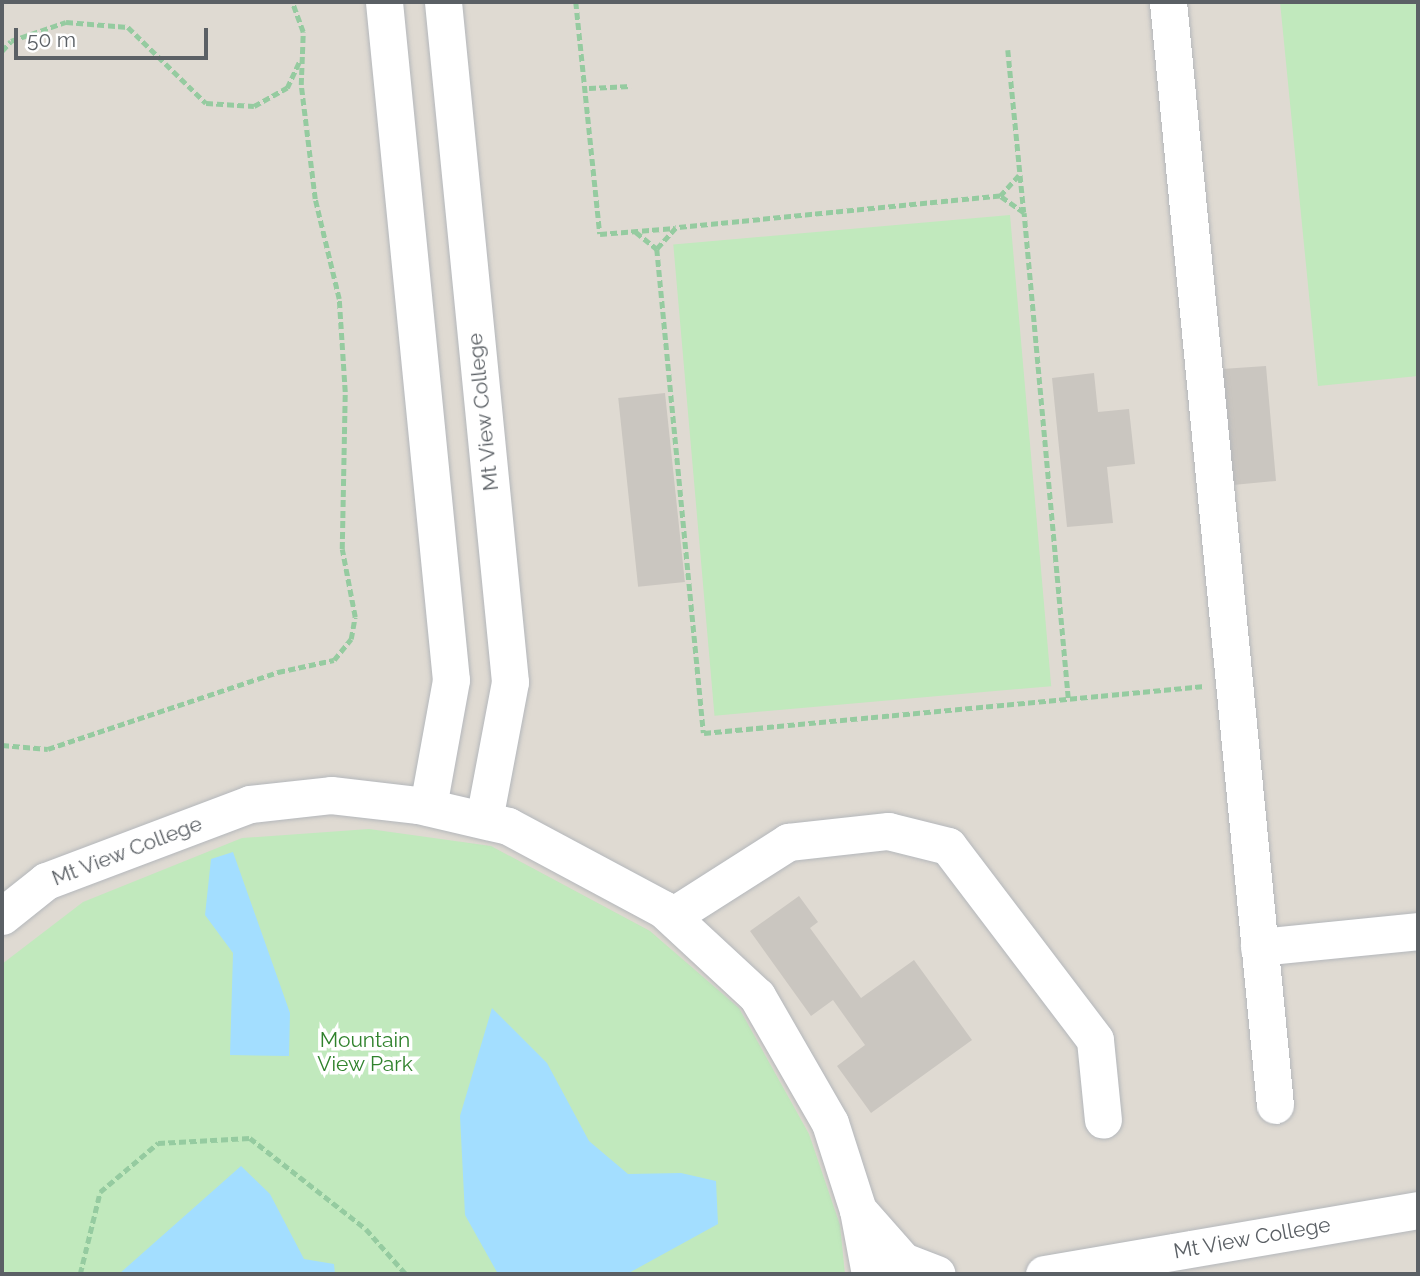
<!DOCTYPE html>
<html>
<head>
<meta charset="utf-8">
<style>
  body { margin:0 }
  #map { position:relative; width:1420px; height:1276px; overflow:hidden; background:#efebe3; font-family:Raleway,sans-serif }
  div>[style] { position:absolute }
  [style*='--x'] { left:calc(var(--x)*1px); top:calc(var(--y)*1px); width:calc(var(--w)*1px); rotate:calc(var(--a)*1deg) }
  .education>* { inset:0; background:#dfdad2; transform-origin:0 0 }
  .green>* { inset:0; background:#c1e9bd; transform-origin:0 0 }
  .water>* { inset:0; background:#a3deff }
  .building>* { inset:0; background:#cac6c0; transform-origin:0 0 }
  .path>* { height:4.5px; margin-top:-2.25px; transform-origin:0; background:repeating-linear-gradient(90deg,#95cba0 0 7px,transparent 0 10.5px) }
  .roads { filter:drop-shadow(0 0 2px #b4b7bb) drop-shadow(0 0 2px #b4b7bb) }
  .minor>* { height:37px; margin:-18.5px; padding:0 18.5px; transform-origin:18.5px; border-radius:18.5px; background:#fff }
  span { translate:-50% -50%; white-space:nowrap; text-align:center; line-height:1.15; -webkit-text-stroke:7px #fff; paint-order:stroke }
  .street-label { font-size:21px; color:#5b6065 }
  .park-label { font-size:21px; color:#30822d }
  .frame { position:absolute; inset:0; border:4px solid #5b6065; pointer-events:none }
  .scale { position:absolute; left:14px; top:28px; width:194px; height:32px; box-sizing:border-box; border:4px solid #5b6065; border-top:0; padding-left:9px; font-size:21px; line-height:24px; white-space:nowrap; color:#5b6065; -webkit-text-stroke:5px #fff; paint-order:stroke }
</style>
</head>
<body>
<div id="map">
  <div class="education">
    <div style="left:2px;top:2px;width:1416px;height:1272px"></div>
  </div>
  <div class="green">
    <div style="clip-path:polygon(1280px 2px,1418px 2px,1418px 376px,1318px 386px)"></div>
    <div style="left:1010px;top:215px;width:473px;height:338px;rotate:85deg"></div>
    <div style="clip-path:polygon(369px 829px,491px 846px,650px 931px,739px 1008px,809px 1134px,840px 1225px,845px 1274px,2px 1274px,2px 964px,83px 902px,242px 838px)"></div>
  </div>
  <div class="water">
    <div style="clip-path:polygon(233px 852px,290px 1013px,289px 1056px,230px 1055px,233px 953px,205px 915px,211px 859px)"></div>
    <div style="clip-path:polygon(492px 1008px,547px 1063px,589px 1141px,628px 1174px,681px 1173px,716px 1181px,718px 1224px,627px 1274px,498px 1274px,465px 1215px,460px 1116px)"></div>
    <div style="clip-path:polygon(241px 1166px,270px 1194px,304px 1259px,334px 1264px,335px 1274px,119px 1274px)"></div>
  </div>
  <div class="building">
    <div style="clip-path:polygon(1266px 366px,1276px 481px,1233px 485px,1228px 426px,1216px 427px,1222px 369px)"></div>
    <div style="clip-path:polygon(1094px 373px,1098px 412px,1129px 409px,1135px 464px,1107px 467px,1113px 523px,1067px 527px,1052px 378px)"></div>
    <div style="left:665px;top:393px;width:190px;height:47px;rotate:84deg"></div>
    <div style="clip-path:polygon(799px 896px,818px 922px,810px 928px,861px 998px,914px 960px,972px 1040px,871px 1113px,837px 1066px,865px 1045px,833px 1000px,811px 1016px,750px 931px)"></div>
  </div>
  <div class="path">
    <div style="--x:576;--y:2;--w:233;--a:84.1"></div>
    <div style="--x:600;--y:234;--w:75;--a:-4.6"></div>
    <div style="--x:1008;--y:50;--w:163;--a:84.4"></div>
    <div style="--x:2;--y:51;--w:13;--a:-48"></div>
    <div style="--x:11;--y:41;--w:58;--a:-19.1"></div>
    <div style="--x:66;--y:22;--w:62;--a:4.6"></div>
    <div style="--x:128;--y:27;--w:109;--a:44.3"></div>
    <div style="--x:206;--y:103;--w:48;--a:3.6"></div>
    <div style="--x:254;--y:106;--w:38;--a:-29"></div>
    <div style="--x:287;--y:88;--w:31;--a:-65"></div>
    <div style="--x:589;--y:88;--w:42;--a:-2.7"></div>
    <div style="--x:1000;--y:196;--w:28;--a:-48"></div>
    <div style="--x:636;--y:232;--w:27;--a:39"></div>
    <div style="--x:1068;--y:698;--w:487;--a:-95.2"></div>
    <div style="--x:1024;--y:213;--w:29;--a:-145"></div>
    <div style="--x:1000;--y:196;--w:326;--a:174.4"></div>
    <div style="--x:676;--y:228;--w:28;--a:132"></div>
    <div style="--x:657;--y:249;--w:486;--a:84.5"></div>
    <div style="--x:704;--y:733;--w:503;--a:-5.36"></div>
    <div style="--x:2;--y:745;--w:46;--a:5"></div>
    <div style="--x:48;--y:749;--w:243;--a:-18.5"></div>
    <div style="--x:278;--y:672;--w:57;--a:-12.1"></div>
    <div style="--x:334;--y:660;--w:27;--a:-51"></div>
    <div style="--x:351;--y:639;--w:22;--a:-80"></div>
    <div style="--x:355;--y:617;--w:69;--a:-100.8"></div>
    <div style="--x:342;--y:549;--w:157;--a:-88.9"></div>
    <div style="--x:345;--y:392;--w:93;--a:-93.7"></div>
    <div style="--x:339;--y:299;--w:103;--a:-103.5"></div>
    <div style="--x:315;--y:199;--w:115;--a:-97"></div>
    <div style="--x:301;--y:85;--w:53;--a:-87.8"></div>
    <div style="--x:303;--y:32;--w:32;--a:-110"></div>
    <div style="--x:80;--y:1274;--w:84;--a:-76.3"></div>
    <div style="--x:100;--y:1192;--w:76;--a:-40.2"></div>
    <div style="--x:158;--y:1143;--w:92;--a:-3.1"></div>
    <div style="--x:250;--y:1138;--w:147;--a:38.1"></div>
    <div style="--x:366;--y:1229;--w:60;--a:48.4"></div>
  </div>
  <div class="roads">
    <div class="minor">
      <div style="--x:384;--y:2;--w:681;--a:84.36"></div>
      <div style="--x:451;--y:680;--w:129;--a:100.3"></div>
      <div style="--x:443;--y:2;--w:683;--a:84.37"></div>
      <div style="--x:510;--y:682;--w:140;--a:100.7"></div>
      <div style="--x:1168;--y:2;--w:1108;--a:84.46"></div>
      <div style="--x:2;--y:916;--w:56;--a:-38.5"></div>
      <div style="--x:46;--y:881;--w:218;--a:-20.7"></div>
      <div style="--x:250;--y:804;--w:81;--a:-6.3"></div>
      <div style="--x:331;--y:795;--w:88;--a:6.6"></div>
      <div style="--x:418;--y:805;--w:92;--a:13.1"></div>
      <div style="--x:508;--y:826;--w:176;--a:28.2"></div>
      <div style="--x:663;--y:909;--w:128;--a:42.8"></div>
      <div style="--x:757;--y:996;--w:146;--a:60.1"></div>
      <div style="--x:830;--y:1123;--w:91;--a:72.2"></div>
      <div style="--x:858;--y:1210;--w:65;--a:79.4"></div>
      <div style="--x:672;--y:916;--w:138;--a:-32.5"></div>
      <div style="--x:788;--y:842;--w:101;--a:-6.3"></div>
      <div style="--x:888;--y:831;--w:62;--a:14"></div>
      <div style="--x:948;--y:846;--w:243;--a:52.8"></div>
      <div style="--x:1095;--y:1040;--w:80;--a:84.3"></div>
      <div style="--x:1259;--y:947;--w:160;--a:-5.7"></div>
      <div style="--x:858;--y:1210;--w:68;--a:48.6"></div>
      <div style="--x:903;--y:1261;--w:36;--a:21"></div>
      <div style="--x:1044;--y:1274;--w:379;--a:-9.7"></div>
    </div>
  </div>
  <div class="street-label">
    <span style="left:483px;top:412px;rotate:-96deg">Mt View College</span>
    <span style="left:127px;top:851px;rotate:-21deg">Mt View College</span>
    <span style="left:1252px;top:1238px;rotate:-10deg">Mt View College</span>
  </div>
  <div class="park-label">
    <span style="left:365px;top:1052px">Mountain<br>View Park</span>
  </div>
  <div class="frame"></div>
  <div class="scale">50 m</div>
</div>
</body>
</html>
